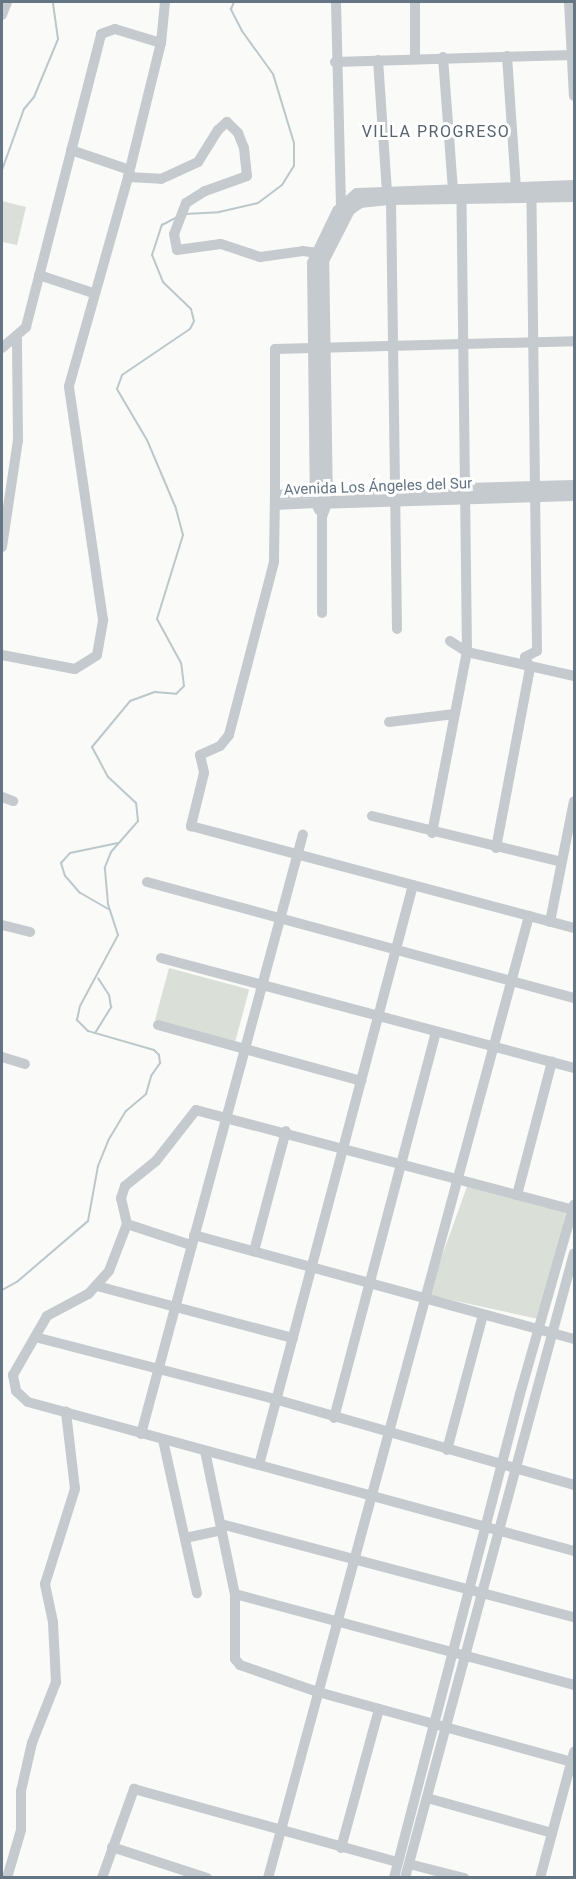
<!DOCTYPE html>
<html>
<head>
<meta charset="utf-8">
<style>
  body { margin:0 }
  #map { position:relative; width:576px; height:1879px; overflow:hidden; background:#fafaf8; font-family:Roboto,sans-serif }
  div>[style] { position:absolute }
  [style*='--x'] { left:calc(var(--x)*1px); top:calc(var(--y)*1px); width:calc(var(--w)*1px); rotate:calc(var(--a)*1deg) }
  .green>* { inset:0; background:#dae0d7; transform-origin:0 0 }
  .stream>* { height:2px; margin:-1px; padding:0 1px; transform-origin:1px; border-radius:1px; background:#bcc7cc }
  .minor>* { height:10px; margin:-5px; padding:0 5px; transform-origin:5px; border-radius:5px; background:#c5cace }
  .tertiary>* { height:12px; margin:-6px; padding:0 6px; transform-origin:6px; border-radius:6px; background:#c5cace }
  span { translate:-50% -50%; white-space:nowrap; text-align:center; line-height:1.15; -webkit-text-stroke:6px #fff; paint-order:stroke }
  .street-label { font-size:15px; color:#647584 }
  .neighbourhood-label { font-size:16px; color:#56636f; letter-spacing:1.5px }
  .frame { position:absolute; inset:0; border:3px solid #647584; pointer-events:none }
</style>
</head>
<body>
<div id="map">
  <div class="green">
    <div style="clip-path:polygon(2px 201px,26px 207px,17px 245px,2px 242px)"></div>
    <div style="left:169px;top:968px;width:83px;height:54px;rotate:15deg"></div>
    <div style="clip-path:polygon(469px 1181px,567px 1208px,543px 1320px,428px 1295px)"></div>
  </div>
  <div class="stream">
    <div style="--x:2;--y:170;--w:65;--a:-70.2"></div>
    <div style="--x:24;--y:109;--w:16;--a:-50"></div>
    <div style="--x:34;--y:97;--w:63;--a:-67.5"></div>
    <div style="--x:58;--y:39;--w:37;--a:-98"></div>
    <div style="--x:185;--y:214;--w:34;--a:-3"></div>
    <div style="--x:219;--y:212;--w:40;--a:-13"></div>
    <div style="--x:258;--y:203;--w:30;--a:-37"></div>
    <div style="--x:282;--y:185;--w:22;--a:-58"></div>
    <div style="--x:294;--y:166;--w:23;--a:-90"></div>
    <div style="--x:294;--y:143;--w:72;--a:-106.9"></div>
    <div style="--x:273;--y:74;--w:53;--a:-125.8"></div>
    <div style="--x:242;--y:31;--w:25;--a:-117"></div>
    <div style="--x:231;--y:9;--w:8;--a:-67"></div>
    <div style="--x:110;--y:910;--w:34;--a:-150"></div>
    <div style="--x:80;--y:893;--w:23;--a:-131"></div>
    <div style="--x:65;--y:876;--w:14;--a:-107"></div>
    <div style="--x:61;--y:863;--w:13;--a:-48"></div>
    <div style="--x:70;--y:853;--w:49;--a:-11.8"></div>
    <div style="--x:95;--y:1033;--w:31;--a:-58"></div>
    <div style="--x:111;--y:1007;--w:12;--a:-99"></div>
    <div style="--x:109;--y:995;--w:20;--a:-123"></div>
    <div style="--x:2;--y:1290;--w:18;--a:-29"></div>
    <div style="--x:18;--y:1281;--w:92;--a:-40.6"></div>
    <div style="--x:88;--y:1221;--w:56;--a:-79.7"></div>
    <div style="--x:98;--y:1166;--w:29;--a:-68"></div>
    <div style="--x:109;--y:1139;--w:33;--a:-59"></div>
    <div style="--x:126;--y:1111;--w:26;--a:-40"></div>
    <div style="--x:146;--y:1094;--w:19;--a:-74"></div>
    <div style="--x:151;--y:1076;--w:16;--a:-55"></div>
    <div style="--x:160;--y:1063;--w:8;--a:-97"></div>
    <div style="--x:159;--y:1055;--w:7;--a:-135"></div>
    <div style="--x:154;--y:1050;--w:69;--a:-163.9"></div>
    <div style="--x:88;--y:1031;--w:16;--a:-135"></div>
    <div style="--x:77;--y:1020;--w:14;--a:-78"></div>
    <div style="--x:80;--y:1006;--w:81;--a:-61.8"></div>
    <div style="--x:118;--y:935;--w:33;--a:-108"></div>
    <div style="--x:108;--y:904;--w:37;--a:-95"></div>
    <div style="--x:105;--y:867;--w:16;--a:-68"></div>
    <div style="--x:111;--y:852;--w:41;--a:-48.9"></div>
    <div style="--x:138;--y:821;--w:18;--a:-96"></div>
    <div style="--x:136;--y:803;--w:38;--a:-137"></div>
    <div style="--x:108;--y:777;--w:34;--a:-118"></div>
    <div style="--x:92;--y:747;--w:60;--a:-50.4"></div>
    <div style="--x:130;--y:701;--w:27;--a:-20"></div>
    <div style="--x:155;--y:692;--w:21;--a:5"></div>
    <div style="--x:176;--y:694;--w:11;--a:-45"></div>
    <div style="--x:184;--y:686;--w:23;--a:-97"></div>
    <div style="--x:181;--y:663;--w:50;--a:-118.6"></div>
    <div style="--x:157;--y:619;--w:88;--a:-72.8"></div>
    <div style="--x:183;--y:535;--w:30;--a:-105"></div>
    <div style="--x:175;--y:506;--w:72;--a:-113"></div>
    <div style="--x:147;--y:440;--w:59;--a:-120.5"></div>
    <div style="--x:117;--y:389;--w:15;--a:-70"></div>
    <div style="--x:122;--y:375;--w:82;--a:-34.1"></div>
    <div style="--x:190;--y:329;--w:9;--a:-63"></div>
    <div style="--x:194;--y:321;--w:12;--a:-104"></div>
    <div style="--x:191;--y:309;--w:39;--a:-136"></div>
    <div style="--x:163;--y:282;--w:29;--a:-112"></div>
    <div style="--x:152;--y:255;--w:32;--a:-72"></div>
    <div style="--x:162;--y:225;--w:17;--a:-28"></div>
    <div style="--x:2;--y:1510;--w:15;--a:90"></div>
  </div>
  <div class="minor">
    <div style="--x:336;--y:2;--w:204;--a:88.6"></div>
    <div style="--x:415;--y:2;--w:57;--a:90"></div>
    <div style="--x:569;--y:2;--w:94;--a:87"></div>
    <div style="--x:2;--y:15;--w:14;--a:-69"></div>
    <div style="--x:507;--y:56;--w:132;--a:86.1"></div>
    <div style="--x:443;--y:57;--w:132;--a:85.7"></div>
    <div style="--x:378;--y:60;--w:131;--a:86.1"></div>
    <div style="--x:387;--y:191;--w:9;--a:63"></div>
    <div style="--x:391;--y:199;--w:430;--a:89.2"></div>
    <div style="--x:335;--y:62;--w:239;--a:-1.7"></div>
    <div style="--x:71;--y:150;--w:59;--a:18.7"></div>
    <div style="--x:128;--y:177;--w:33;--a:3"></div>
    <div style="--x:161;--y:179;--w:41;--a:-24.7"></div>
    <div style="--x:198;--y:162;--w:38;--a:-58"></div>
    <div style="--x:218;--y:130;--w:12;--a:-42"></div>
    <div style="--x:227;--y:122;--w:16;--a:45"></div>
    <div style="--x:238;--y:133;--w:16;--a:68"></div>
    <div style="--x:244;--y:148;--w:28;--a:84"></div>
    <div style="--x:247;--y:176;--w:45;--a:160.3"></div>
    <div style="--x:205;--y:191;--w:22;--a:148"></div>
    <div style="--x:186;--y:203;--w:33;--a:111"></div>
    <div style="--x:174;--y:234;--w:16;--a:79"></div>
    <div style="--x:177;--y:250;--w:44;--a:-7.8"></div>
    <div style="--x:221;--y:244;--w:41;--a:18.4"></div>
    <div style="--x:260;--y:257;--w:43;--a:-7.9"></div>
    <div style="--x:303;--y:251;--w:21;--a:8"></div>
    <div style="--x:39;--y:275;--w:57;--a:18.4"></div>
    <div style="--x:2;--y:348;--w:32;--a:-41"></div>
    <div style="--x:26;--y:327;--w:302;--a:-75.6"></div>
    <div style="--x:101;--y:34;--w:15;--a:-20"></div>
    <div style="--x:115;--y:29;--w:48;--a:16.9"></div>
    <div style="--x:315;--y:493;--w:40;--a:177.1"></div>
    <div style="--x:275;--y:495;--w:67;--a:90.9"></div>
    <div style="--x:274;--y:562;--w:179;--a:104.6"></div>
    <div style="--x:229;--y:735;--w:14;--a:129"></div>
    <div style="--x:220;--y:746;--w:22;--a:156"></div>
    <div style="--x:200;--y:755;--w:18;--a:77"></div>
    <div style="--x:204;--y:773;--w:55;--a:103.8"></div>
    <div style="--x:191;--y:826;--w:396;--a:14.9"></div>
    <div style="--x:275;--y:495;--w:146;--a:-90"></div>
    <div style="--x:275;--y:349;--w:299;--a:-1.5"></div>
    <div style="--x:275;--y:505;--w:41;--a:-2.8"></div>
    <div style="--x:316;--y:503;--w:8;--a:67"></div>
    <div style="--x:2;--y:547;--w:108;--a:-81.5"></div>
    <div style="--x:18;--y:440;--w:101;--a:-90.6"></div>
    <div style="--x:322;--y:613;--w:96;--a:-90"></div>
    <div style="--x:322;--y:517;--w:15;--a:-70"></div>
    <div style="--x:450;--y:641;--w:20;--a:33"></div>
    <div style="--x:467;--y:652;--w:110;--a:12.6"></div>
    <div style="--x:2;--y:655;--w:74;--a:10.9"></div>
    <div style="--x:75;--y:669;--w:26;--a:-32"></div>
    <div style="--x:97;--y:655;--w:36;--a:-80"></div>
    <div style="--x:103;--y:620;--w:236;--a:-98.3"></div>
    <div style="--x:69;--y:386;--w:217;--a:-74.2"></div>
    <div style="--x:128;--y:177;--w:138;--a:-76.2"></div>
    <div style="--x:161;--y:43;--w:41;--a:-84.4"></div>
    <div style="--x:389;--y:722;--w:66;--a:-6.9"></div>
    <div style="--x:2;--y:797;--w:12;--a:20"></div>
    <div style="--x:372;--y:816;--w:195;--a:13.6"></div>
    <div style="--x:432;--y:833;--w:184;--a:-79.1"></div>
    <div style="--x:467;--y:652;--w:463;--a:-90.7"></div>
    <div style="--x:496;--y:848;--w:183;--a:-79.3"></div>
    <div style="--x:530;--y:668;--w:12;--a:-114"></div>
    <div style="--x:525;--y:657;--w:13;--a:-27"></div>
    <div style="--x:537;--y:651;--w:460;--a:-90.7"></div>
    <div style="--x:147;--y:882;--w:442;--a:15.2"></div>
    <div style="--x:550;--y:922;--w:123;--a:-78.8"></div>
    <div style="--x:2;--y:925;--w:29;--a:14"></div>
    <div style="--x:161;--y:958;--w:427;--a:14.9"></div>
    <div style="--x:158;--y:1025;--w:211;--a:15.4"></div>
    <div style="--x:2;--y:1057;--w:24;--a:17"></div>
    <div style="--x:517;--y:1195;--w:138;--a:-75.3"></div>
    <div style="--x:574;--y:1210;--w:391;--a:-165.2"></div>
    <div style="--x:196;--y:1110;--w:65;--a:128.1"></div>
    <div style="--x:156;--y:1161;--w:40;--a:141"></div>
    <div style="--x:125;--y:1186;--w:13;--a:108"></div>
    <div style="--x:121;--y:1198;--w:27;--a:77"></div>
    <div style="--x:127;--y:1224;--w:50;--a:111"></div>
    <div style="--x:109;--y:1271;--w:31;--a:132"></div>
    <div style="--x:88;--y:1294;--w:47;--a:151.8"></div>
    <div style="--x:47;--y:1316;--w:68;--a:120"></div>
    <div style="--x:13;--y:1375;--w:16;--a:79"></div>
    <div style="--x:16;--y:1391;--w:16;--a:43"></div>
    <div style="--x:28;--y:1402;--w:566;--a:15.26"></div>
    <div style="--x:127;--y:1224;--w:67;--a:18.2"></div>
    <div style="--x:194;--y:1235;--w:394;--a:15.3"></div>
    <div style="--x:254;--y:1251;--w:124;--a:-75.1"></div>
    <div style="--x:97;--y:1286;--w:203;--a:14.9"></div>
    <div style="--x:35;--y:1337;--w:251;--a:14.5"></div>
    <div style="--x:278;--y:1400;--w:308;--a:16"></div>
    <div style="--x:334;--y:1418;--w:399;--a:-75.2"></div>
    <div style="--x:141;--y:1434;--w:621;--a:-74.89"></div>
    <div style="--x:163;--y:1440;--w:157;--a:77.5"></div>
    <div style="--x:447;--y:1450;--w:140;--a:-75.1"></div>
    <div style="--x:205;--y:1451;--w:146;--a:78.2"></div>
    <div style="--x:235;--y:1594;--w:65;--a:90"></div>
    <div style="--x:235;--y:1659;--w:8;--a:50"></div>
    <div style="--x:240;--y:1665;--w:83;--a:19.1"></div>
    <div style="--x:318;--y:1692;--w:263;--a:15.4"></div>
    <div style="--x:259;--y:1465;--w:600;--a:-75.13"></div>
    <div style="--x:221;--y:1524;--w:365;--a:14.8"></div>
    <div style="--x:185;--y:1538;--w:38;--a:-12"></div>
    <div style="--x:235;--y:1594;--w:351;--a:15"></div>
    <div style="--x:427;--y:1798;--w:130;--a:15.6"></div>
    <div style="--x:112;--y:1847;--w:100;--a:18.1"></div>
    <div style="--x:341;--y:1848;--w:144;--a:-74.7"></div>
    <div style="--x:409;--y:1864;--w:57;--a:14.3"></div>
    <div style="--x:7;--y:1878;--w:50;--a:-73.7"></div>
    <div style="--x:21;--y:1830;--w:39;--a:-90"></div>
    <div style="--x:21;--y:1791;--w:49;--a:-77.1"></div>
    <div style="--x:32;--y:1743;--w:66;--a:-68.5"></div>
    <div style="--x:56;--y:1682;--w:60;--a:-92.9"></div>
    <div style="--x:53;--y:1622;--w:39;--a:-102"></div>
    <div style="--x:45;--y:1584;--w:100;--a:-72.5"></div>
    <div style="--x:75;--y:1489;--w:78;--a:-96.7"></div>
    <div style="--x:102;--y:1878;--w:95;--a:-70.2"></div>
    <div style="--x:134;--y:1789;--w:274;--a:15.5"></div>
    <div style="--x:268;--y:1878;--w:997;--a:-74.82"></div>
    <div style="--x:394;--y:1878;--w:500;--a:-75.41"></div>
    <div style="--x:520;--y:1394;--w:197;--a:-74.1"></div>
    <div style="--x:405;--y:1878;--w:647;--a:-74.87"></div>
    <div style="--x:540;--y:1878;--w:131;--a:-74.9"></div>
  </div>
  <div class="tertiary">
    <div style="--x:574;--y:186;--w:217;--a:177.9"></div>
    <div style="--x:357;--y:194;--w:25;--a:138"></div>
    <div style="--x:338;--y:211;--w:58;--a:115.7"></div>
    <div style="--x:313;--y:263;--w:240;--a:89.3"></div>
    <div style="--x:316;--y:503;--w:258;--a:-1.8"></div>
    <div style="--x:321;--y:493;--w:253;--a:-1.6"></div>
    <div style="--x:327;--y:503;--w:242;--a:-90.9"></div>
    <div style="--x:323;--y:261;--w:57;--a:-63"></div>
    <div style="--x:349;--y:210;--w:14;--a:-36"></div>
    <div style="--x:360;--y:202;--w:31;--a:-6"></div>
    <div style="--x:391;--y:199;--w:183;--a:-0.9"></div>
  </div>
  <div class="street-label">
    <span style="left:378px;top:487px;rotate:-2deg">Avenida Los Ángeles del Sur</span>
  </div>
  <div class="neighbourhood-label">
    <span style="left:436px;top:132px">VILLA PROGRESO</span>
  </div>
  <div class="frame"></div>
</div>
</body>
</html>
